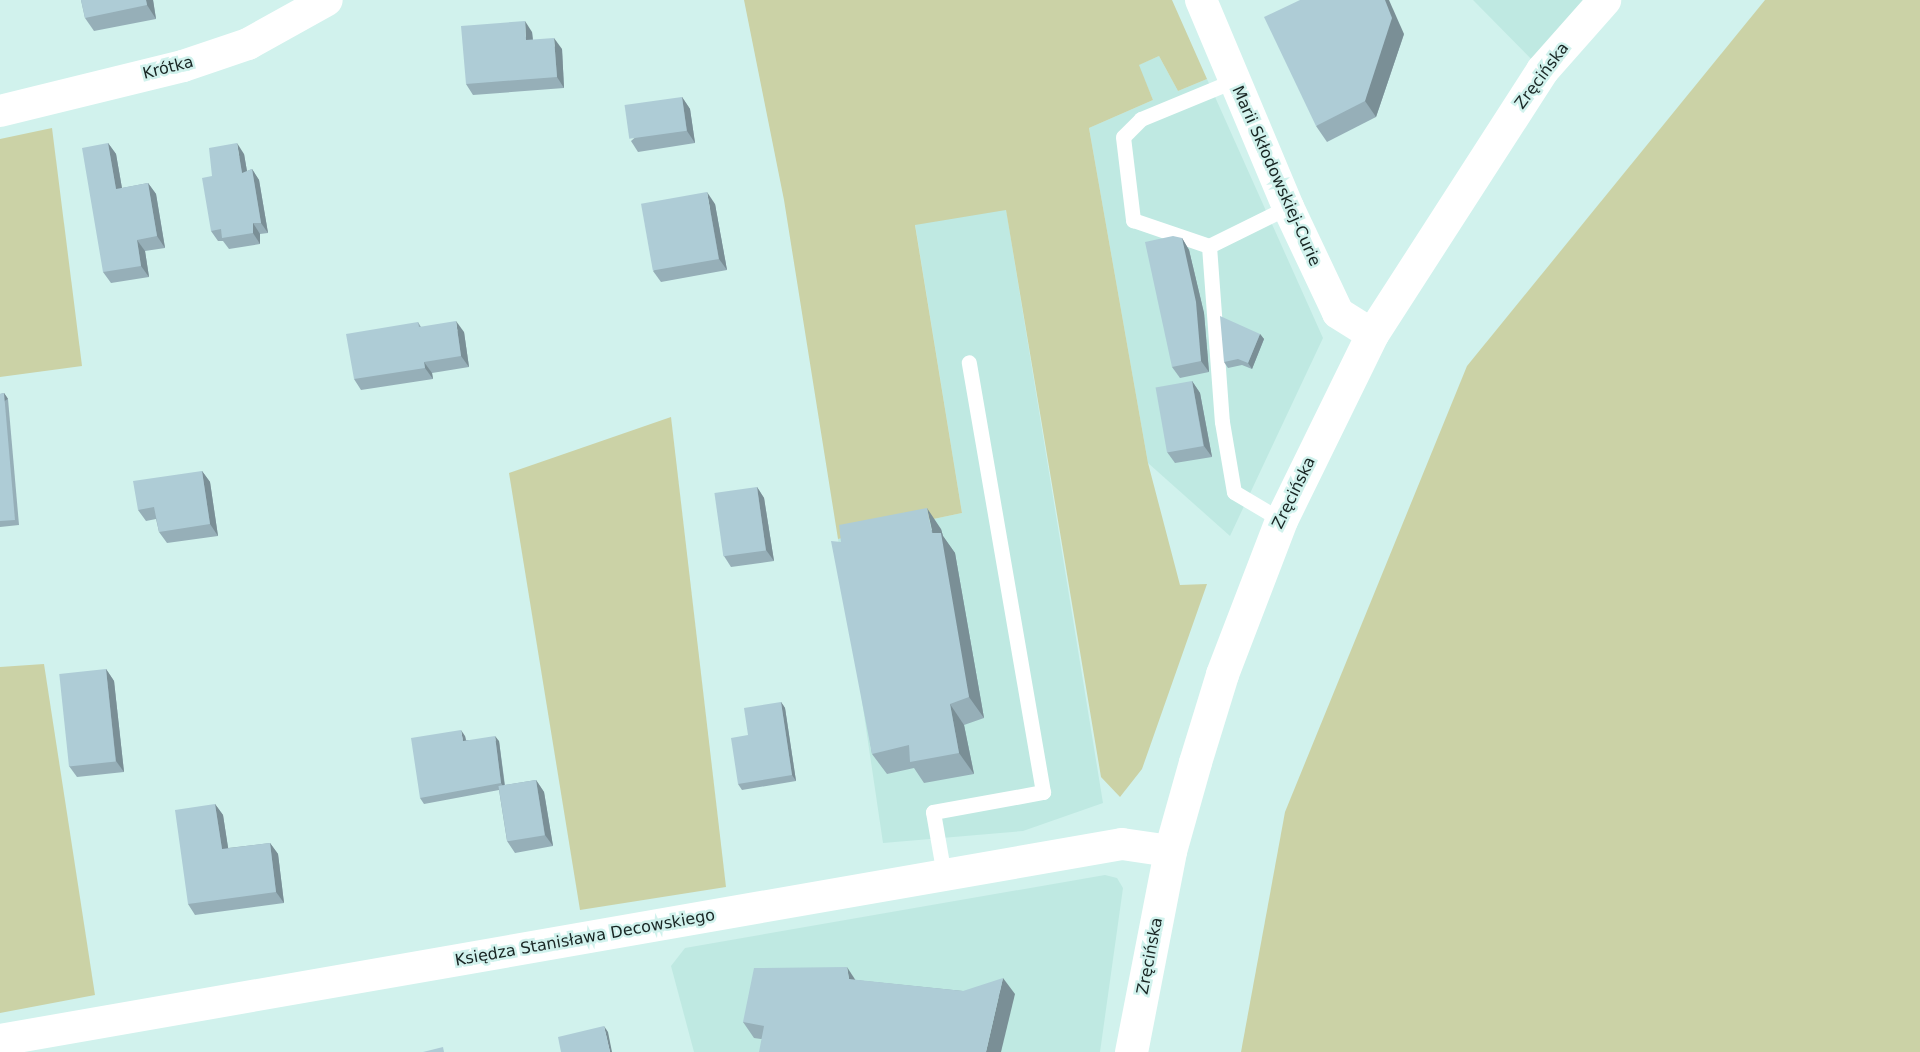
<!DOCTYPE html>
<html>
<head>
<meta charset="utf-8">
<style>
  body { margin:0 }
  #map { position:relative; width:1920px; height:1052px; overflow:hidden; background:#d1f2ed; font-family:"DejaVu Sans",sans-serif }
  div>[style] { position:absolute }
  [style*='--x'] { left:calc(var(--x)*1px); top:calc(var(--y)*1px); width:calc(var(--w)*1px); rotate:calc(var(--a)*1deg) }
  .built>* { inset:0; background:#bfe9e2 }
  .green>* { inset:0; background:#cbd2a6 }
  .lane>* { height:15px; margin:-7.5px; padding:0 7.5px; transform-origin:7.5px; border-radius:7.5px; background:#fff }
  .street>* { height:32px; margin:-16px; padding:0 16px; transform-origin:16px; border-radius:16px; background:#fff }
  .secondary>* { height:33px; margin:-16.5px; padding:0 16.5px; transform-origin:16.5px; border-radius:16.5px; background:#fff }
  .wall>* { inset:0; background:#96afb8 }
  .shaded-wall>* { inset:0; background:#7a8f96; transform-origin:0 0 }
  .building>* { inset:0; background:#aeccd6; transform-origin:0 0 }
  span { translate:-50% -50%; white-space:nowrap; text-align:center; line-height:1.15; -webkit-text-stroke:5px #d1f2ed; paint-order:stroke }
  .street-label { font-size:16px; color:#182523 }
</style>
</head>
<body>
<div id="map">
  <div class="built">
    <div style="clip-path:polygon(1473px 0,1604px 0,1542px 70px)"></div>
    <div style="clip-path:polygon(1159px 56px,1178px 91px,1207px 79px,1323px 338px,1230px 536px,1148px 463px,1089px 128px,1153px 100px,1138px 65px)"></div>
    <div style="clip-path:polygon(1006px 209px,1103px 803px,1023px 831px,883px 843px,838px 539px,962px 513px,915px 224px)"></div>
    <div style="clip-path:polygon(1105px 875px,1117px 878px,1123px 888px,1100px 1052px,694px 1052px,671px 966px,685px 948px)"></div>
  </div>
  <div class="green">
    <div style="clip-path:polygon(744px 0,1172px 0,1207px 79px,1178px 91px,1159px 56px,1139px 65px,1153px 100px,1089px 128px,1148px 463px,1180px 585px,1207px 584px,1142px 769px,1120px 797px,1101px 777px,1006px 210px,915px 225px,962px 513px,838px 539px,784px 200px)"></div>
    <div style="clip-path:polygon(1765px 0,1920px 0,1920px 1052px,1241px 1052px,1285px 812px,1467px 366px)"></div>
    <div style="clip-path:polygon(52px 128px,82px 366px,0 377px,0 139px)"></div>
    <div style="clip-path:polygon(671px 417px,726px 887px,580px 910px,509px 473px)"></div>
    <div style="clip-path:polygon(44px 664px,95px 995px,0 1013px,0 667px)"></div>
  </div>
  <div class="lane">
    <div style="--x:1233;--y:81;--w:100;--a:157.6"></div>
    <div style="--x:1141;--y:119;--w:25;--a:135"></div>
    <div style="--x:1123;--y:137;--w:84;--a:83.1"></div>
    <div style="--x:1133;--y:220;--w:80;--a:18.9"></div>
    <div style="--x:1209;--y:246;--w:88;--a:-26.3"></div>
    <div style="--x:1209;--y:246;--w:176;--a:85.8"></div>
    <div style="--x:1222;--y:422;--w:71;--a:80.3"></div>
    <div style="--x:1234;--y:492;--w:55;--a:30.8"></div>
    <div style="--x:944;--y:875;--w:64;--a:-99.9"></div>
    <div style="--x:933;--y:812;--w:112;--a:-10.3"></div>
    <div style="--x:1043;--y:792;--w:436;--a:-99.8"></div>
  </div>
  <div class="street">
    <div style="--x:1201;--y:0;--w:225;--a:67.2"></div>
    <div style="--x:1288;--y:207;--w:117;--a:64.7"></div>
    <div style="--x:1338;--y:313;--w:40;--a:32"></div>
    <div style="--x:0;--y:111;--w:188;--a:-13.8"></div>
    <div style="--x:183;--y:66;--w:69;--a:-18.7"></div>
    <div style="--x:248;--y:44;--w:90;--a:-29.1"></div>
    <div style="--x:0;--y:1040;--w:1139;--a:-9.91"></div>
    <div style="--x:1122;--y:844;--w:49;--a:8.3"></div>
  </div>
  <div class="secondary">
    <div style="--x:1131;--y:1052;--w:205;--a:-79"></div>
    <div style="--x:1170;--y:851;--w:92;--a:-74.3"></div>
    <div style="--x:1195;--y:762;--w:92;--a:-72.9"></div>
    <div style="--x:1222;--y:674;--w:165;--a:-69"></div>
    <div style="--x:1281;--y:520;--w:207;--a:-63.9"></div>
    <div style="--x:1372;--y:334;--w:314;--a:-57.2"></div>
    <div style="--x:1542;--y:70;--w:94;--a:-48.5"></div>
  </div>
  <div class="wall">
    <div style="clip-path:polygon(81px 0,153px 0,156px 19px,94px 31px,85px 18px)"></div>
    <div style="clip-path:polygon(532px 32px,533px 40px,562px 49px,564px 88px,473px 95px,466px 84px)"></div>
    <div style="clip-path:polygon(1404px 34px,1376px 117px,1327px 142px,1316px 126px)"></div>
    <div style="clip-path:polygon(682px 97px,690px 109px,695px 143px,638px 152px,631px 141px)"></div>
    <div style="clip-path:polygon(108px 143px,116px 154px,122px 188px,148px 183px,156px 194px,165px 248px,145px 251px,149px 277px,111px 283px,103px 272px)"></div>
    <div style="clip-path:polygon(244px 154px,247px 171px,252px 169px,259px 180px,268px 233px,260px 234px,260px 244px,229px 249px,223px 241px,218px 241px,211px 231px,212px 176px)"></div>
    <div style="clip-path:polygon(715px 204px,727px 270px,661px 282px,653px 271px)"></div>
    <div style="clip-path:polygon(1182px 238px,1189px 250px,1204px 313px,1209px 372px,1180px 378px,1172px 367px)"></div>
    <div style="clip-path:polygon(418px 322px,421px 327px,464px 332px,469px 367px,432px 373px,433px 379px,361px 390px,354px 379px)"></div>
    <div style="clip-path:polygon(1260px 334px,1264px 339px,1252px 369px,1242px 365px,1228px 368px,1224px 362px)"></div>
    <div style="clip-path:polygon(1192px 381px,1200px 393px,1212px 457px,1175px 463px,1167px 452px)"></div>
    <div style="clip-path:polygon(4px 393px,8px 399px,19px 525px,0 527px,0 394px)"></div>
    <div style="clip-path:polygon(202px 471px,210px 482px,218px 536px,167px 543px,159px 532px,156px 519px,146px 521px,138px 510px)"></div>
    <div style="clip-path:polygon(757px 487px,764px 498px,774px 561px,731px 567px,724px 556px)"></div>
    <div style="clip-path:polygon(941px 529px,943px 536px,955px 553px,984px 718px,964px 725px,974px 774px,924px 783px,914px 768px,887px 774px,872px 754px,841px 542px)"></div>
    <div style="clip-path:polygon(106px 669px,114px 681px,124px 772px,77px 777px,69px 766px)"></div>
    <div style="clip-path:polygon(781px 702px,785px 708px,796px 781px,742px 790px,738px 784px)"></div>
    <div style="clip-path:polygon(465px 736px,466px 740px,499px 741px,505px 785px,536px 780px,544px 792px,553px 846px,515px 853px,507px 841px,499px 790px,424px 804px,420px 798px)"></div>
    <div style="clip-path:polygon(215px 804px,223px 815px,228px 848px,270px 843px,278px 854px,284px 903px,195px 915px,188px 904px)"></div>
    <div style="clip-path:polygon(855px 980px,963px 991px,1015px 994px,761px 1039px,754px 1038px,743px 1022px)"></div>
  </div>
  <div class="shaded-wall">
    <div style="clip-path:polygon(146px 0,153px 0,156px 19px,147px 5px)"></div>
    <div style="clip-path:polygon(1385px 0,1389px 0,1404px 34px,1376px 117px,1365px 101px)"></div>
    <div style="clip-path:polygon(525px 21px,532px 32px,534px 52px,526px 40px)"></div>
    <div style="clip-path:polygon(554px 38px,562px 49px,564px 88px,557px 77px)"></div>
    <div style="clip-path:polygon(682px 97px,690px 109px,695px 143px,687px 131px)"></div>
    <div style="clip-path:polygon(108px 143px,116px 154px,124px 200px,116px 189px)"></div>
    <div style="clip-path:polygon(237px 143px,244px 154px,249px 183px,242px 173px)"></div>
    <div style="clip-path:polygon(252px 169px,259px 180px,268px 233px,261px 223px)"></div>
    <div style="clip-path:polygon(148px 183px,156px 194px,165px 248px,157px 236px)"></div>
    <div style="clip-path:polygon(707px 192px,715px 204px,727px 270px,719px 259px)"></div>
    <div style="clip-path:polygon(253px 223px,260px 234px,260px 244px,253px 233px)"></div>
    <div style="clip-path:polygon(1182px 238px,1189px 250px,1204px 313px,1209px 372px,1201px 361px)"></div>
    <div style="clip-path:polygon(137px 240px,145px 251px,149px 277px,141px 266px)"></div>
    <div style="clip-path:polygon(456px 321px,464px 332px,469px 367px,461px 356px)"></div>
    <div style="clip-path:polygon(1260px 334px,1264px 339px,1252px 369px,1248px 363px)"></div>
    <div style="clip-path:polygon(424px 362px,432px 373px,433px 379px,425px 368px)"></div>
    <div style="clip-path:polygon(1192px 381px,1200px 393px,1212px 457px,1204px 446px)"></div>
    <div style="left:4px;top:393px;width:7px;height:127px;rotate:56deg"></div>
    <div style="clip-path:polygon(202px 471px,210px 482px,218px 536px,210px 524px)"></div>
    <div style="clip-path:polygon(757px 487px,764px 498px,774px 561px,766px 550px)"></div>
    <div style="clip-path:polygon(927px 508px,941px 529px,943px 536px,955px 553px,984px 718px,969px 697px)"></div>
    <div style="clip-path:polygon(106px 669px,114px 681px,124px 772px,116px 761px)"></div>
    <div style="clip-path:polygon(781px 702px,785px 708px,796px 781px,792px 775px)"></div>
    <div style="clip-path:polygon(950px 704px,964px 725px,974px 774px,959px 753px)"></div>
    <div style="clip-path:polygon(461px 730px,465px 736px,467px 746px,463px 741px)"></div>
    <div style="clip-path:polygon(495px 736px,499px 741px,505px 789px,501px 783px)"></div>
    <div style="clip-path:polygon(536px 780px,544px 792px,553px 846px,545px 835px)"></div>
    <div style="clip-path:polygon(215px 804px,223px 815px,230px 860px,222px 849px)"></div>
    <div style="clip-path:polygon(270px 843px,278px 854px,284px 903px,276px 892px)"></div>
    <div style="clip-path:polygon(847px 967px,858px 984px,849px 979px)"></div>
    <div style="clip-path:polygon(1003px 978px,1015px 994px,1001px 1052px,986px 1052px)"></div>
    <div style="clip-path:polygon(604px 1026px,608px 1032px,612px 1052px,610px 1052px)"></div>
  </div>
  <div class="building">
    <div style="clip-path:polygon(81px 0,146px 0,147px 5px,85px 18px)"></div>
    <div style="clip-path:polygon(1300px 0,1385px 0,1392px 18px,1365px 101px,1316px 126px,1264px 17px)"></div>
    <div style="clip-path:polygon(525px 21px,526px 40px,554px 38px,557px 77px,466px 84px,461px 26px)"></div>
    <div style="left:682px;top:97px;width:34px;height:58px;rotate:82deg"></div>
    <div style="clip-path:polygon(108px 143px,116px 189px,148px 183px,157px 236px,137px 240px,141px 266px,103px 272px,82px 148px)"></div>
    <div style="clip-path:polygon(237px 143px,242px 173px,252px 169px,261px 223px,253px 223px,253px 233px,222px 238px,221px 229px,211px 231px,202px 178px,212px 176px,209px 148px)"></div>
    <div style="left:707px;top:192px;width:68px;height:67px;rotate:80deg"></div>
    <div style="clip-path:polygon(1173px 236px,1182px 238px,1196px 302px,1201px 361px,1172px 367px,1145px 242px)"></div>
    <div style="clip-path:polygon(1220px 316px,1260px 334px,1248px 363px,1238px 359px,1224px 362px)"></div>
    <div style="clip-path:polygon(456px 321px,461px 356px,424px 362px,425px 368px,354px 379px,346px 334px,418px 322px,419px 327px)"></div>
    <div style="left:1192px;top:381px;width:66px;height:37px;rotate:80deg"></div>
    <div style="clip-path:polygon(4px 393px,15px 520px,0 521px,0 394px)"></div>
    <div style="clip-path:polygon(202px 471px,210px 524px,159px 532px,154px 507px,138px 510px,133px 481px)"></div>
    <div style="left:757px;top:487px;width:64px;height:43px;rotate:82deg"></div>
    <div style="clip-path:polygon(927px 508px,932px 533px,941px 533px,969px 697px,950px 704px,959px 753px,910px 762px,909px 745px,872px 754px,831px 541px,841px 542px,839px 525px)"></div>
    <div style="left:106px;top:669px;width:93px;height:47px;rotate:84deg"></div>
    <div style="clip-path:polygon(781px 702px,792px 775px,738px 784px,731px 738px,748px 735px,744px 708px)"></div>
    <div style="clip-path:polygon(461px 730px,463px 741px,495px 736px,501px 783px,420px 798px,411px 738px)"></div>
    <div style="left:536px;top:780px;width:56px;height:38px;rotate:81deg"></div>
    <div style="clip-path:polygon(215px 804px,222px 849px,270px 843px,276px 892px,188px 904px,175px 810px)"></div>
    <div style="clip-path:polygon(847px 967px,849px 979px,963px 991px,1003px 978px,986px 1052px,759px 1052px,764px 1026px,743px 1022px,754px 968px)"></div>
    <div style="clip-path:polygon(604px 1026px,610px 1052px,561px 1052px,558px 1037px)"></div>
    <div style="clip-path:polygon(443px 1047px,444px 1052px,423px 1052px)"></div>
  </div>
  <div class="street-label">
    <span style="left:168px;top:68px;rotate:-14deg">Krótka</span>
    <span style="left:1542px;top:76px;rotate:-53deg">Zręcińska</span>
    <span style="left:1276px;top:176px;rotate:66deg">Marii Skłodowskiej-Curie</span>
    <span style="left:1294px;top:493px;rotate:-64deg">Zręcińska</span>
    <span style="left:585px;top:938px;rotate:-10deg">Księdza Stanisława Decowskiego</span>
    <span style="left:1150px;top:956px;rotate:-79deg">Zręcińska</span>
  </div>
</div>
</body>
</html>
